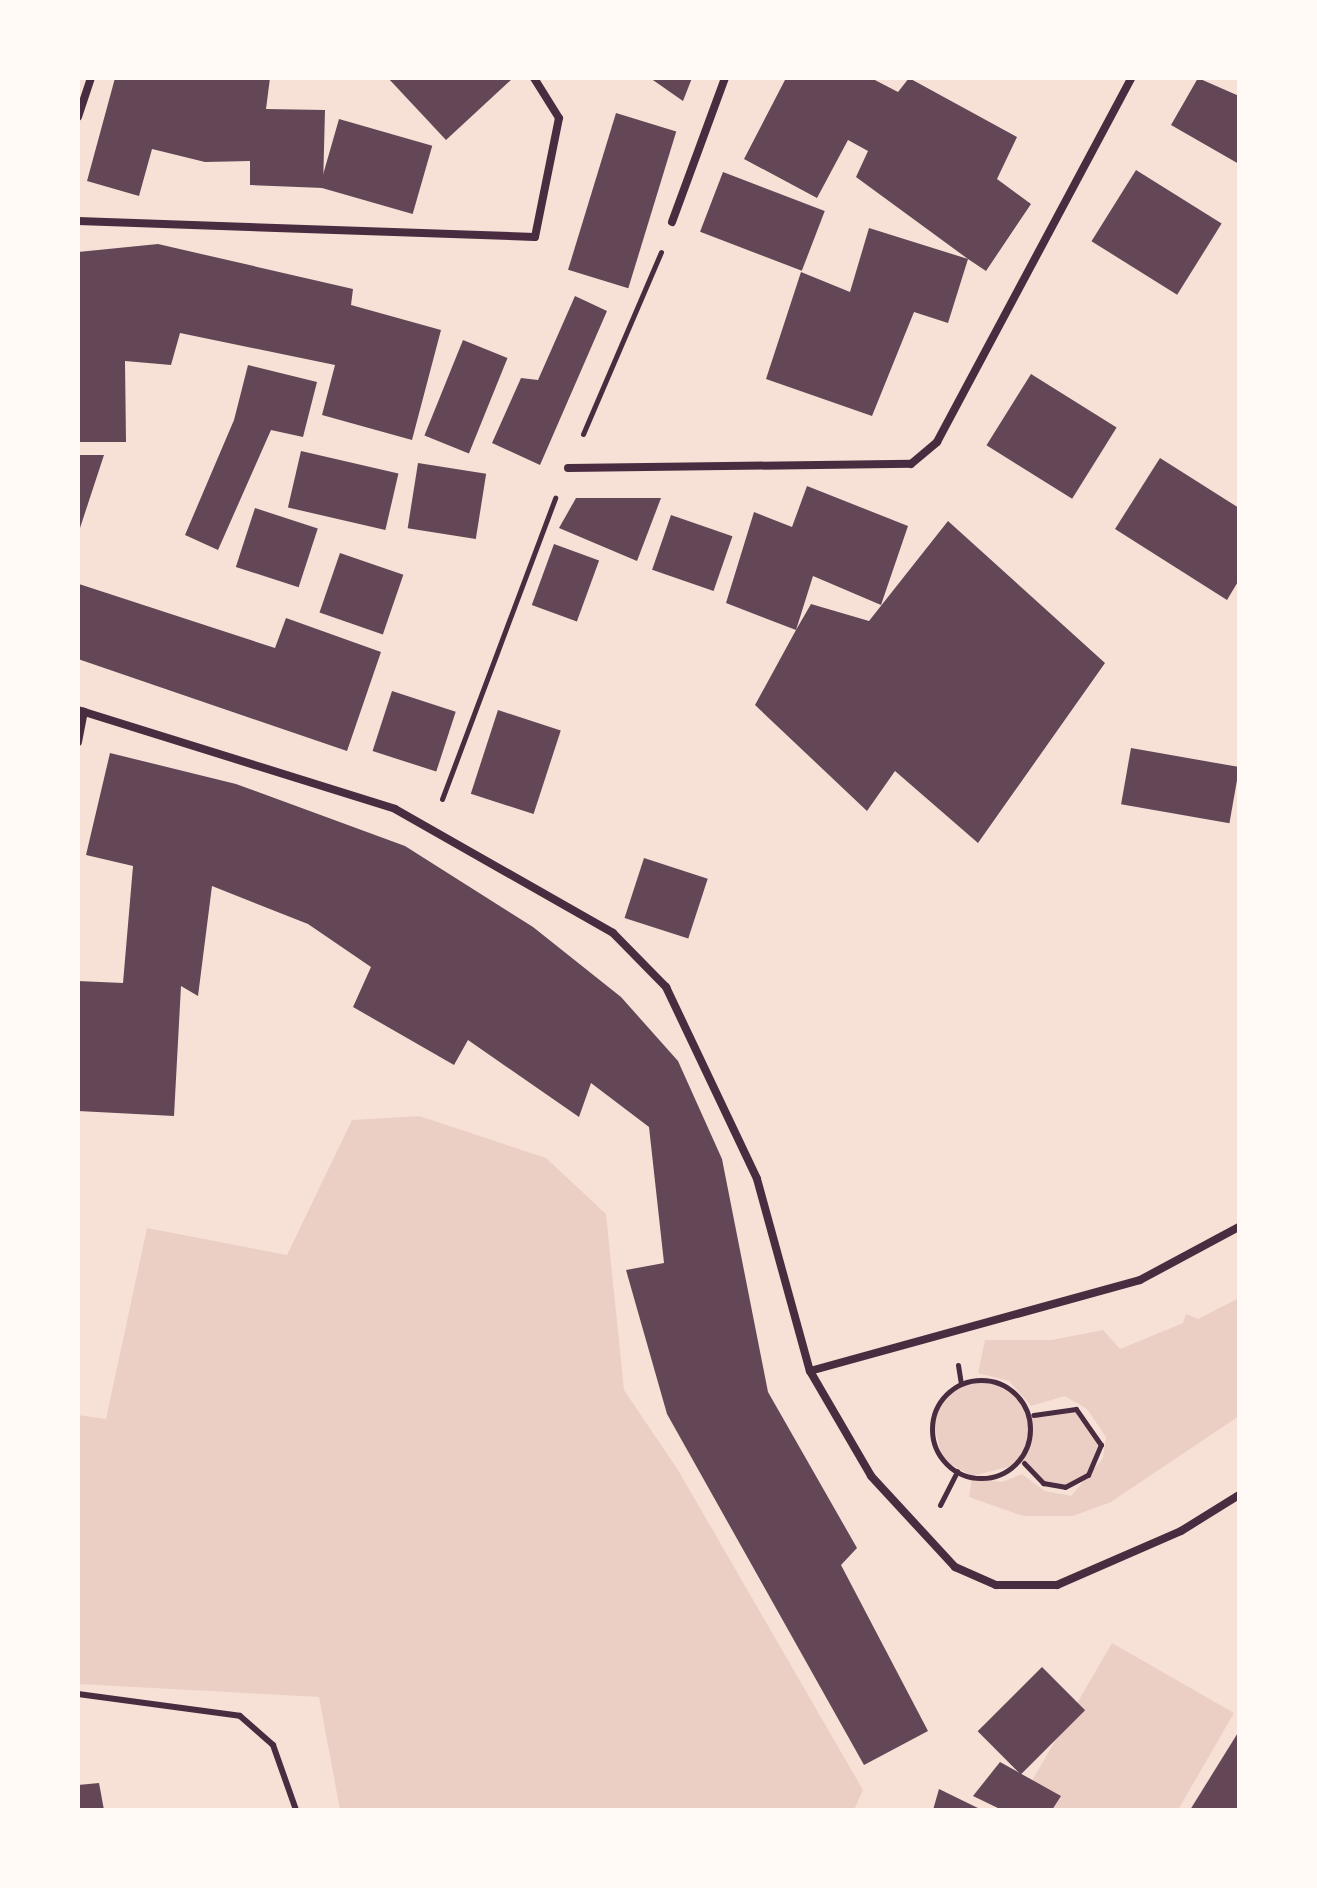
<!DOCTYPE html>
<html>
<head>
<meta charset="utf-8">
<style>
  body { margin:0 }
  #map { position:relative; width:1317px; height:1888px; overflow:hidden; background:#f7e1d7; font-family:Manrope,sans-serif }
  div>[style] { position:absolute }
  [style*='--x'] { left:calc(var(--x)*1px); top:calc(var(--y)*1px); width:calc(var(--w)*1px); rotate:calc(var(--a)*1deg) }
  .green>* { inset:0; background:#ebcfc5 }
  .building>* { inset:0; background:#644757; transform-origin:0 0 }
  .path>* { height:5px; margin:-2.5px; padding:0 2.5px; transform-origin:2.5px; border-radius:2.5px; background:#4a2c40 }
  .path>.ring { margin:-2.5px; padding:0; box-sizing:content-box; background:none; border:5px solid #4a2c40; border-radius:50% }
  .service>* { height:6px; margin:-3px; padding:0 3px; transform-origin:3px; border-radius:3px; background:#4a2c40 }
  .minor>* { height:8px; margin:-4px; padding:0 4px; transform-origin:4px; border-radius:4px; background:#4a2c40 }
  span { translate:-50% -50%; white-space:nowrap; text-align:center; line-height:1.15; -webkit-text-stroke:6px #fffaf5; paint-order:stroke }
  .frame { position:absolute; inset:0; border:80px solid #fffaf5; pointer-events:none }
</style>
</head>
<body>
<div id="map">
  <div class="green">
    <div style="clip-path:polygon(419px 1116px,546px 1158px,606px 1214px,624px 1390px,678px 1470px,863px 1790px,854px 1810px,340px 1810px,319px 1697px,78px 1684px,78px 1415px,106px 1419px,147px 1228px,287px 1255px,352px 1120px)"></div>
    <div style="clip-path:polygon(1239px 1298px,1239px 1416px,1111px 1502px,1073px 1516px,1023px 1516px,969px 1497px,972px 1478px,1002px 1482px,1022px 1474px,1045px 1491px,1071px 1496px,1103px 1458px,1106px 1437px,1087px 1409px,1065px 1396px,1031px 1406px,1009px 1381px,978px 1373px,985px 1340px,1052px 1340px,1103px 1330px,1120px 1349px,1183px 1323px,1186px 1314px,1198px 1319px)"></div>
    <div style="clip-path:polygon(976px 1380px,1006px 1388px,1032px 1415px,1076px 1409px,1101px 1445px,1088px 1475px,1065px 1487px,1043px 1483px,1024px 1463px,972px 1476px,943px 1460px,932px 1418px,948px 1392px)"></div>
    <div style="clip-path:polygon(1112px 1643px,1234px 1713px,1178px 1810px,1015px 1810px)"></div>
  </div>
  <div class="building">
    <div style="clip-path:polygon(115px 78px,270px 78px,266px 109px,325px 110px,323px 188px,250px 185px,250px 161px,205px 162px,152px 149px,139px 196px,87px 181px)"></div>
    <div style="clip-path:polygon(388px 78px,513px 78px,446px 140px)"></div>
    <div style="clip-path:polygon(650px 78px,692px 78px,683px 101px)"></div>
    <div style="clip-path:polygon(786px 78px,871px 78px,898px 92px,909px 78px,1017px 137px,997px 179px,1031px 204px,986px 271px,968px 259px,948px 323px,914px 312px,872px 416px,766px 379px,801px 272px,850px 292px,869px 228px,968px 259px,856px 177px,868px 151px,848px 140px,817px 198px,744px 159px)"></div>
    <div style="clip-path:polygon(1198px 78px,1239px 96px,1239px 164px,1171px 125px)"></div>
    <div style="left:616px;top:113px;width:63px;height:164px;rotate:17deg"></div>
    <div style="left:339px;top:119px;width:97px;height:71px;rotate:16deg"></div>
    <div style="left:1136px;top:170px;width:101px;height:84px;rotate:32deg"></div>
    <div style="left:723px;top:172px;width:109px;height:64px;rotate:21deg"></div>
    <div style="clip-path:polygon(158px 244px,353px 289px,351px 305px,441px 330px,412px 440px,322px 415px,335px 365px,180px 333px,171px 365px,125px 361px,126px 442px,78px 442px,78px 252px)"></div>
    <div style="clip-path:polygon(575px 296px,607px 311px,540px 465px,492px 443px,521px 378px,538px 380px)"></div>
    <div style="left:463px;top:340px;width:48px;height:103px;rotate:22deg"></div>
    <div style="clip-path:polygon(248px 365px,317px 382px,303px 437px,271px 430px,218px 550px,185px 535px,234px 420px)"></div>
    <div style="left:1031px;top:374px;width:101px;height:84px;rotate:32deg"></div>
    <div style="left:301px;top:451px;width:100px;height:58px;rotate:13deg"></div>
    <div style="clip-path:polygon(78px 455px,104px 455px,79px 531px,78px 530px)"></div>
    <div style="clip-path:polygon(1160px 458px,1239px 508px,1239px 580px,1227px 600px,1115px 529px)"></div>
    <div style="left:418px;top:463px;width:69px;height:66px;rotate:9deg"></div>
    <div style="clip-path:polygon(807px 486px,908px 526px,881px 605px,813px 576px,796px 630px,811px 604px,869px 621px,948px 521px,1105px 663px,978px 843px,895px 771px,867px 811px,755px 705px,796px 630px,726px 603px,754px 512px,792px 527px)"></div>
    <div style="clip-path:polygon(576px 498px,661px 498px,637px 561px,559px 528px)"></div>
    <div style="left:255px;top:508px;width:66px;height:62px;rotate:18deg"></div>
    <div style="left:671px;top:515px;width:65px;height:58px;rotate:19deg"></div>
    <div style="left:554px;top:544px;width:48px;height:65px;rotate:20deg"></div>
    <div style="left:340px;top:553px;width:67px;height:63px;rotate:19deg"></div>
    <div style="clip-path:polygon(79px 584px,275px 648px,286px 618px,381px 652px,347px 751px,78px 659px)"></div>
    <div style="left:392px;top:691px;width:67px;height:63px;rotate:18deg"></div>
    <div style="left:498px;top:710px;width:66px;height:88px;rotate:18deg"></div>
    <div style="left:1131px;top:748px;width:110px;height:57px;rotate:10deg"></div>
    <div style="clip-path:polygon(110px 753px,236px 784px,405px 846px,533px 927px,621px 997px,678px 1061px,722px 1159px,768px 1392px,857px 1548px,841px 1565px,928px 1731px,864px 1765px,667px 1414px,626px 1270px,664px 1263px,649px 1127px,591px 1083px,579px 1117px,468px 1040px,454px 1065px,353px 1007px,371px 967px,308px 924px,212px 886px,198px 996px,181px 986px,174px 1116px,78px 1111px,78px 981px,123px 983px,133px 866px,86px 855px)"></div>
    <div style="left:644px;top:858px;width:67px;height:63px;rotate:18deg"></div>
    <div style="left:1042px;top:1667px;width:61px;height:91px;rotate:45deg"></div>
    <div style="clip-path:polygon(1239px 1731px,1239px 1810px,1190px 1810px)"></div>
    <div style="clip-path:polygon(1000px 1762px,1061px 1796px,1052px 1810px,1002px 1810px,973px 1796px)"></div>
    <div style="clip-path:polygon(99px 1783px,104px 1810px,78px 1810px,78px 1785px)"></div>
    <div style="clip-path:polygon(939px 1789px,982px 1810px,933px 1810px)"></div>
  </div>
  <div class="path">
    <div style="--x:583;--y:434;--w:198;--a:-66.8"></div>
    <div style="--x:442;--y:799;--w:322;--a:-69.4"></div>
    <div style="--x:958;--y:1365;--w:18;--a:81"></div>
    <div class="ring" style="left:932px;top:1380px;width:93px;height:93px"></div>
    <div style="--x:1024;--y:1463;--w:28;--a:46"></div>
    <div style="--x:1043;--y:1483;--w:22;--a:10"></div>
    <div style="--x:1065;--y:1487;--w:26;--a:-28"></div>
    <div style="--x:1088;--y:1475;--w:33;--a:-67"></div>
    <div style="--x:1101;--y:1445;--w:44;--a:-124.8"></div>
    <div style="--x:1076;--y:1409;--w:43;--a:172.1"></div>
    <div style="--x:940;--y:1505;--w:38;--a:-63"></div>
  </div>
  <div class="service">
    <div style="--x:78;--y:1694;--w:163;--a:7.7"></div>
    <div style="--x:240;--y:1716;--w:44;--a:41.3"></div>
    <div style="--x:273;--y:1745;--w:69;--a:70.5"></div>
  </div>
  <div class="minor">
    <div style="--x:78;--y:117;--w:41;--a:-71.6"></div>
    <div style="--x:78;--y:221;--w:457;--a:2"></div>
    <div style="--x:535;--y:237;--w:121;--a:-78.6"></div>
    <div style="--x:559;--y:118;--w:47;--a:-122"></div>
    <div style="--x:672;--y:222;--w:153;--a:-69.8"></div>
    <div style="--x:568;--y:468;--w:343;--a:-0.7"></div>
    <div style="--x:911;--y:464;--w:34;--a:-40"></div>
    <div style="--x:937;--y:442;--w:412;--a:-61.9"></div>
    <div style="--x:78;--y:710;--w:332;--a:17.3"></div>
    <div style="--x:395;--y:809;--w:251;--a:29.6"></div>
    <div style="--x:613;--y:933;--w:76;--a:45.5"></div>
    <div style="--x:666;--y:987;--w:212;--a:64.6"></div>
    <div style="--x:757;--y:1179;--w:199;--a:74.6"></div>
    <div style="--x:810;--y:1371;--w:121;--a:59.8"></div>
    <div style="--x:871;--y:1476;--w:124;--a:47.3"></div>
    <div style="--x:955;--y:1567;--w:45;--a:23.7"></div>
    <div style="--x:996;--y:1585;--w:61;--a:0"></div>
    <div style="--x:1057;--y:1585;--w:135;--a:-23.5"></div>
    <div style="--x:1181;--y:1531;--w:68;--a:-31.8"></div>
    <div style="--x:78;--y:742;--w:31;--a:-79"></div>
    <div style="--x:810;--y:1371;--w:342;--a:-15.4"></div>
    <div style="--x:1140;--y:1280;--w:112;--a:-28.2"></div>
  </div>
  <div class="frame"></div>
</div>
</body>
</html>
